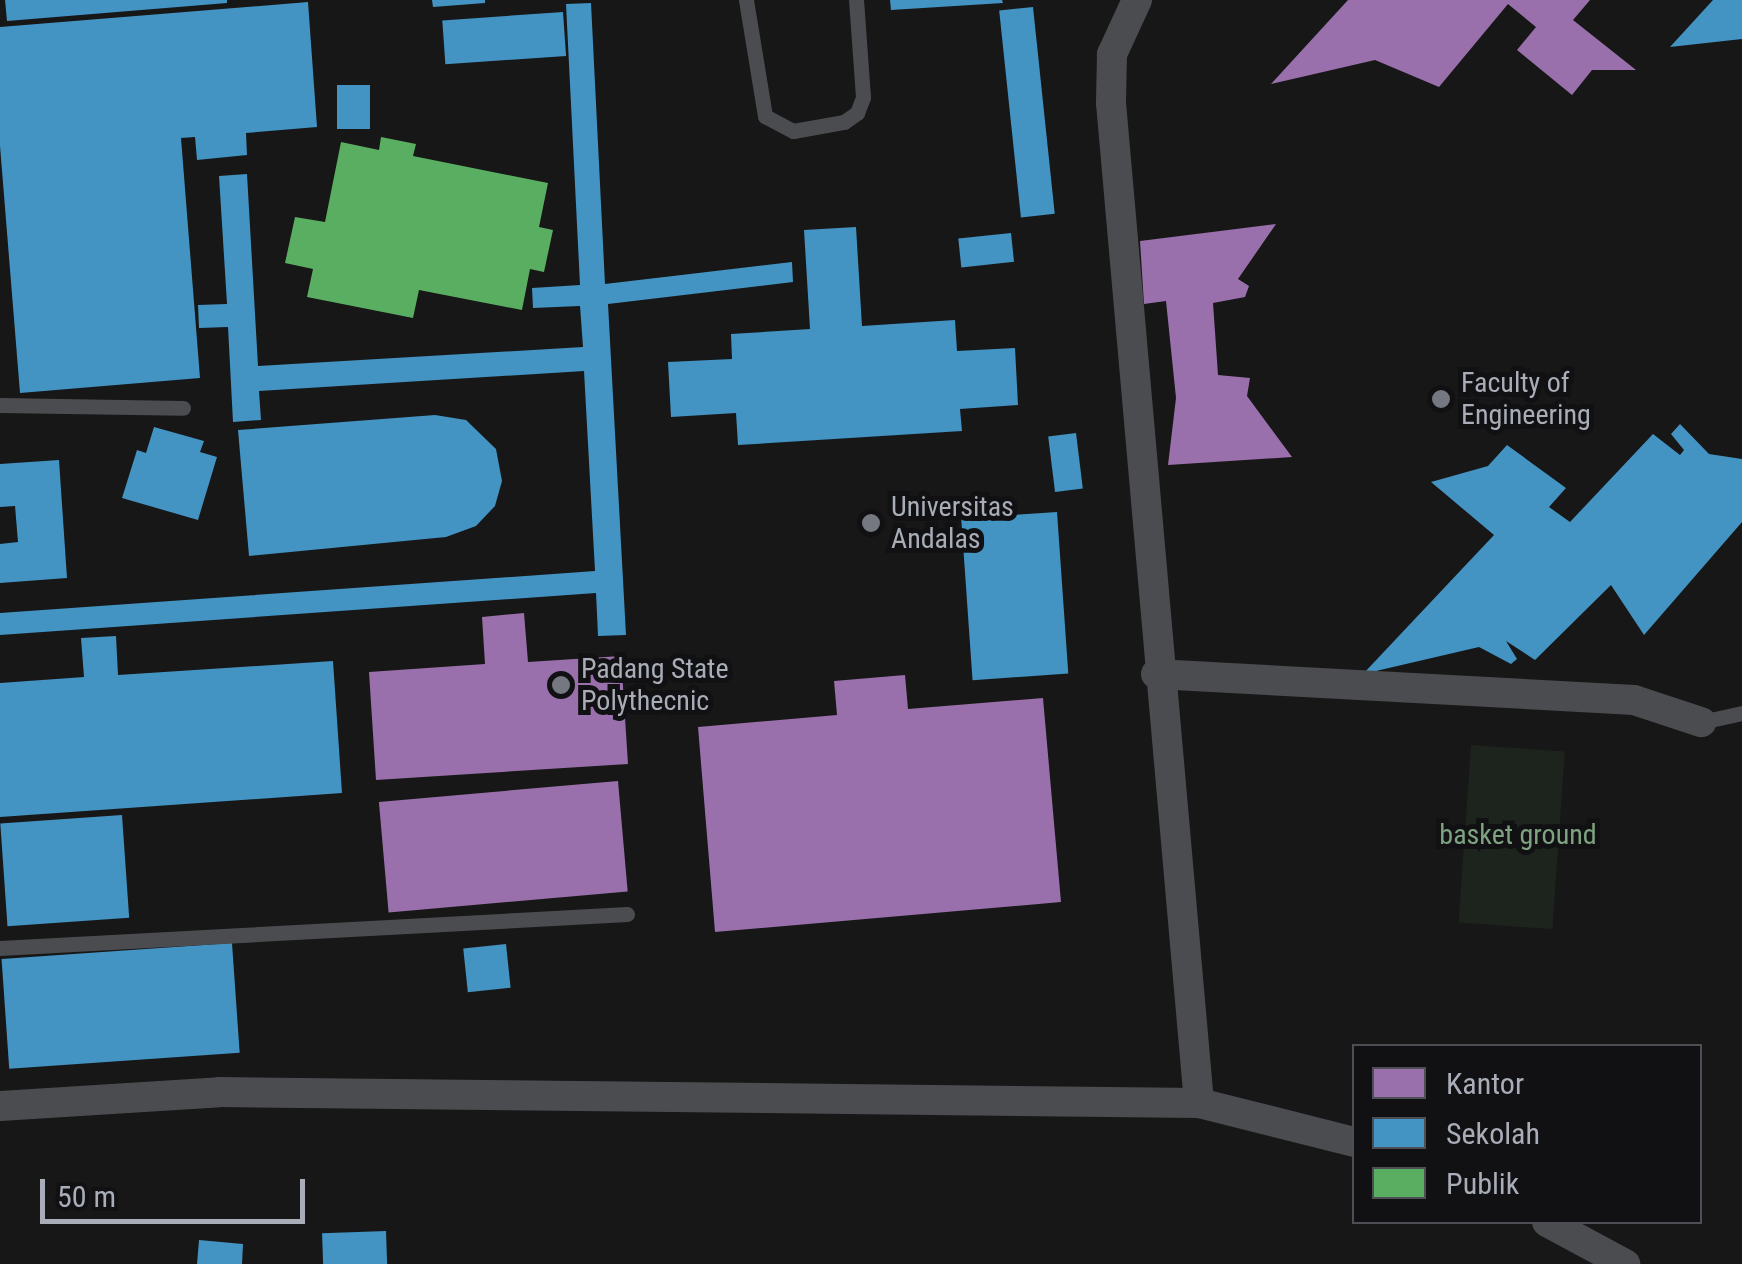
<!DOCTYPE html>
<html>
<head>
<meta charset="utf-8">
<style>
  body { margin:0 }
  #map { position:relative; width:1742px; height:1264px; overflow:hidden; background:#171717; font-family:"Roboto Condensed",sans-serif }
  div>[style] { position:absolute }
  [style*='--x'] { left:calc(var(--x)*1px); top:calc(var(--y)*1px); width:calc(var(--w)*1px); rotate:calc(var(--a)*1deg) }
  .green>* { inset:0; background:#1d241e; transform-origin:0 0 }
  .offices>* { inset:0; background:#9970ab; transform-origin:0 0 }
  .schools>* { inset:0; background:#4393c3; transform-origin:0 0 }
  .public>* { inset:0; background:#5aae61 }
  .lane>* { height:15px; margin:-7.5px; padding:0 7.5px; transform-origin:7.5px; border-radius:7.5px; background:#4b4c50 }
  .street>* { height:30px; margin:-15px; padding:0 15px; transform-origin:15px; border-radius:15px; background:#4b4c50 }
  .dots>* { width:28px; height:28px; translate:-50% -50%; box-sizing:border-box; border:5px solid #111113; border-radius:50% }
  span { translate:-50% -50%; white-space:nowrap; text-align:center; line-height:1.15; -webkit-text-stroke:10px #111113; paint-order:stroke }
  .poi-label { font-size:28px; color:#a8adb8 }
  .left { translate:0 -50%; text-align:left }
  .park-label { font-size:28px; color:#7fa381 }
  .legend { position:absolute; left:1352px; top:1044px; width:350px; height:180px; box-sizing:border-box; background:#111113; border:2px solid #4d4f55; margin:0; padding:12px 18px; list-style:none; font-size:30px; color:#a8adb8 }
  .legend li { display:flex; align-items:center; gap:20px; height:50px }
  .legend b { width:50px; border:2px solid #4d4f55 }
  .scale { position:absolute; left:40px; top:1179px; width:265px; height:45px; box-sizing:border-box; border:5px solid #a8adb8; border-top:0; padding-left:12px; font-size:30px; line-height:35px; white-space:nowrap; color:#a8adb8; -webkit-text-stroke:8px #111113; paint-order:stroke }
</style>
</head>
<body>
<div id="map">
  <div class="green">
    <div style="left:1471px;top:745px;width:94px;height:178px;rotate:4deg"></div>
  </div>
  <div class="offices">
    <div style="clip-path:polygon(1348px 0,1590px 0,1573px 20px,1636px 70px,1592px 70px,1572px 95px,1517px 50px,1536px 27px,1508px 4px,1439px 87px,1375px 60px,1271px 84px)"></div>
    <div style="clip-path:polygon(1276px 224px,1238px 279px,1249px 286px,1245px 297px,1213px 303px,1218px 375px,1250px 378px,1247px 396px,1292px 457px,1168px 465px,1176px 398px,1166px 301px,1144px 304px,1140px 241px)"></div>
    <div style="clip-path:polygon(524px 613px,528px 662px,621px 656px,628px 764px,376px 780px,369px 672px,485px 664px,482px 617px)"></div>
    <div style="clip-path:polygon(905px 675px,908px 709px,1043px 698px,1061px 902px,715px 932px,698px 727px,837px 715px,834px 681px)"></div>
    <div style="left:618px;top:781px;width:111px;height:240px;rotate:85deg"></div>
  </div>
  <div class="schools">
    <div style="clip-path:polygon(5px 0,227px 0,227px 3px,7px 21px)"></div>
    <div style="clip-path:polygon(432px 0,485px 0,485px 3px,433px 7px)"></div>
    <div style="clip-path:polygon(890px 0,1002px 0,1003px 3px,891px 10px)"></div>
    <div style="clip-path:polygon(1713px 0,1742px 0,1742px 39px,1670px 47px)"></div>
    <div style="clip-path:polygon(308px 2px,317px 127px,246px 133px,247px 155px,197px 160px,195px 137px,181px 138px,200px 378px,20px 393px,0 146px,0 27px)"></div>
    <div style="clip-path:polygon(591px 3px,605px 284px,792px 262px,793px 282px,608px 304px,626px 635px,598px 636px,596px 593px,0 635px,0 613px,595px 571px,584px 371px,259px 391px,261px 420px,233px 422px,228px 327px,199px 328px,198px 305px,227px 304px,219px 176px,247px 174px,258px 366px,583px 347px,580px 306px,533px 308px,532px 288px,580px 285px,566px 4px)"></div>
    <div style="left:1033px;top:7px;width:208px;height:34px;rotate:84deg"></div>
    <div style="left:563px;top:12px;width:44px;height:121px;rotate:86deg"></div>
    <div style="left:337px;top:85px;width:33px;height:44px"></div>
    <div style="clip-path:polygon(856px 227px,862px 326px,955px 320px,957px 351px,1015px 348px,1018px 405px,960px 409px,962px 431px,738px 445px,736px 413px,671px 417px,668px 362px,732px 359px,731px 334px,810px 329px,804px 230px)"></div>
    <div style="left:1011px;top:233px;width:29px;height:53px;rotate:84deg"></div>
    <div style="clip-path:polygon(435px 415px,466px 420px,496px 449px,502px 481px,495px 506px,476px 526px,446px 537px,249px 556px,238px 430px)"></div>
    <div style="clip-path:polygon(1680px 424px,1709px 454px,1742px 459px,1742px 522px,1644px 635px,1611px 585px,1535px 660px,1506px 641px,1517px 659px,1511px 664px,1479px 647px,1363px 674px,1494px 535px,1431px 482px,1488px 466px,1507px 445px,1566px 488px,1549px 507px,1570px 522px,1653px 434px,1680px 455px,1684px 450px,1671px 434px)"></div>
    <div style="clip-path:polygon(154px 427px,204px 441px,200px 452px,217px 457px,198px 520px,122px 498px,137px 450px,146px 453px)"></div>
    <div style="left:1076px;top:433px;width:56px;height:28px;rotate:83deg"></div>
    <div style="clip-path:polygon(59px 460px,67px 578px,0 583px,0 544px,18px 542px,15px 506px,0 507px,0 464px)"></div>
    <div style="left:1057px;top:512px;width:162px;height:96px;rotate:86deg"></div>
    <div style="clip-path:polygon(116px 636px,118px 675px,333px 661px,342px 793px,0 817px,0 683px,84px 677px,81px 638px)"></div>
    <div style="left:122px;top:815px;width:103px;height:122px;rotate:86deg"></div>
    <div style="left:232px;top:943px;width:110px;height:231px;rotate:86deg"></div>
    <div style="left:506px;top:944px;width:44px;height:43px;rotate:84deg"></div>
    <div style="left:386px;top:1231px;width:33px;height:64px;rotate:88deg"></div>
    <div style="clip-path:polygon(199px 1240px,243px 1244px,242px 1264px,197px 1264px)"></div>
  </div>
  <div class="public">
    <div style="clip-path:polygon(381px 137px,416px 144px,413px 156px,548px 183px,539px 227px,553px 230px,544px 272px,530px 269px,522px 310px,419px 290px,413px 318px,307px 297px,313px 269px,285px 263px,295px 217px,325px 222px,341px 142px,379px 150px)"></div>
  </div>
  <div class="lane">
    <div style="--x:746;--y:0;--w:118;--a:80.7"></div>
    <div style="--x:765;--y:116;--w:32;--a:28"></div>
    <div style="--x:793;--y:131;--w:52;--a:-10"></div>
    <div style="--x:844;--y:122;--w:16;--a:-35"></div>
    <div style="--x:857;--y:113;--w:17;--a:-69"></div>
    <div style="--x:863;--y:97;--w:97;--a:-94.1"></div>
    <div style="--x:0;--y:405;--w:183;--a:0.9"></div>
    <div style="--x:1701;--y:722;--w:42;--a:-12.4"></div>
    <div style="--x:0;--y:948;--w:628;--a:-3.1"></div>
  </div>
  <div class="street">
    <div style="--x:1137;--y:0;--w:60;--a:114.8"></div>
    <div style="--x:1112;--y:54;--w:49;--a:91.2"></div>
    <div style="--x:1111;--y:103;--w:1004;--a:84.97"></div>
    <div style="--x:1156;--y:674;--w:479;--a:3.1"></div>
    <div style="--x:1634;--y:700;--w:71;--a:18.2"></div>
    <div style="--x:0;--y:1106;--w:220;--a:-3.6"></div>
    <div style="--x:220;--y:1092;--w:979;--a:0.64"></div>
    <div style="--x:1199;--y:1103;--w:160;--a:14.1"></div>
    <div style="--x:1547;--y:1222;--w:89;--a:28.3"></div>
  </div>
  <div class="dots">
    <div style="left:1441px;top:399px;background:#757880"></div>
    <div style="left:871px;top:523px;background:#757880"></div>
    <div style="left:561px;top:685px;background:#757880"></div>
  </div>
  <div class="poi-label">
    <span class="left" style="left:1461px;top:399px">Faculty of<br>Engineering</span>
    <span class="left" style="left:891px;top:523px">Universitas<br>Andalas</span>
    <span class="left" style="left:581px;top:685px">Padang State<br>Polythecnic</span>
  </div>
  <div class="park-label">
    <span style="left:1518px;top:835px">basket ground</span>
  </div>
  <ul class="legend">
  <li><b style="height:28px;background:#9970ab"></b>Kantor</li>
  <li><b style="height:28px;background:#4393c3"></b>Sekolah</li>
  <li><b style="height:28px;background:#5aae61"></b>Publik</li>
  </ul>
  <div class="scale">50 m</div>
</div>
</body>
</html>
